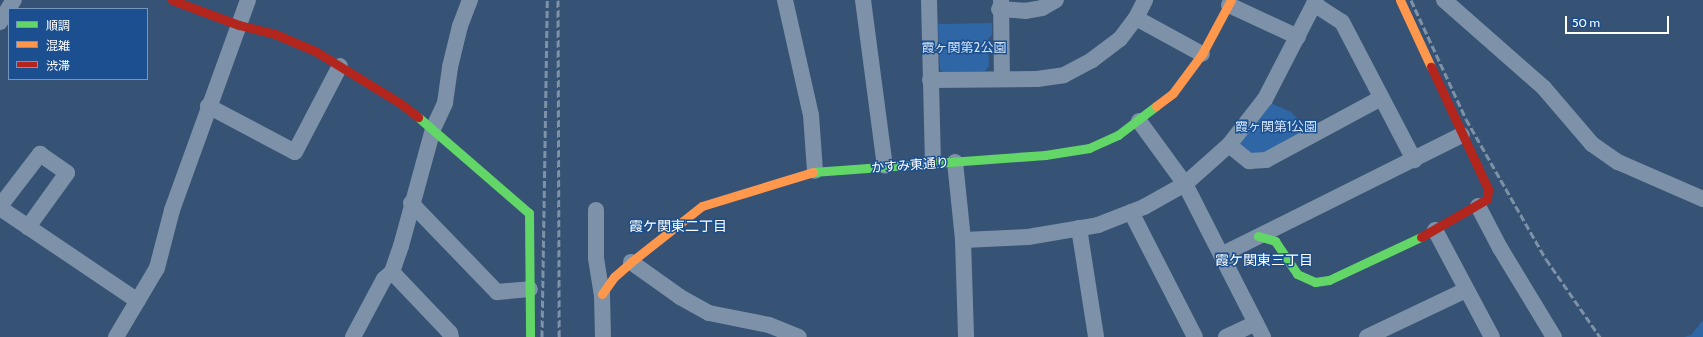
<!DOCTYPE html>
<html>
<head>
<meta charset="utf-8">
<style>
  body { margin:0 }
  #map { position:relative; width:1703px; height:337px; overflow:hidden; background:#365274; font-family:Cabin,"Noto Sans JP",sans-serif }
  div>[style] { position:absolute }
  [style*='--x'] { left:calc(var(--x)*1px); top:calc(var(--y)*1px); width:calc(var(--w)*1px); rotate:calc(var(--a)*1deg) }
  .green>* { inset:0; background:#2f66a5 }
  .street>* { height:16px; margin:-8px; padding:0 8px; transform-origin:8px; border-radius:8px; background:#7d92a8 }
  .fast>* { height:9px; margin:-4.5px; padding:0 4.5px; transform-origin:4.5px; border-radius:4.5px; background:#63d668 }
  .slow>* { height:9px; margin:-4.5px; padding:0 4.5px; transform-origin:4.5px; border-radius:4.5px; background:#ff974d }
  .jam>* { height:9px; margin:-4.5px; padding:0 4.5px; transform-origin:4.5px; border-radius:4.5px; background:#b3261e }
  .rail>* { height:3px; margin-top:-1.5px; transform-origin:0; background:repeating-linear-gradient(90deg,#7e92a7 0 7px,transparent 0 10px) }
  span { translate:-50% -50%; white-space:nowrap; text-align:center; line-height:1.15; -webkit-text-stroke:3px #1b4f8f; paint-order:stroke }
  .park-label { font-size:13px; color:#cfe3fa }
  .street-label { font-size:13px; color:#fff }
  .neighbourhood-label { font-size:14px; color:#fff }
  .legend { position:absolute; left:8px; top:8px; width:140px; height:72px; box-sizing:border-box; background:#1b4f8f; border:1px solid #7695bc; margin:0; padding:5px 7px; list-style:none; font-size:12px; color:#fff }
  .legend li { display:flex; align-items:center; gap:8px; height:20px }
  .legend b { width:20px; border:1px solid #7695bc }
  .scale { position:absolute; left:1565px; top:16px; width:104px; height:18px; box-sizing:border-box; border:2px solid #fff; border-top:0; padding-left:5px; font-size:12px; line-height:14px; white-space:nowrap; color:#fff; -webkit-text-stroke:3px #1b4f8f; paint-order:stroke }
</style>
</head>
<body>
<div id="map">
  <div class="green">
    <div style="clip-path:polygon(992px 23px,992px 35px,988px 39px,989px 66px,985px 71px,943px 72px,940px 69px,938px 24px)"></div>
    <div style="clip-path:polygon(1268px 102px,1291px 112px,1309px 132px,1264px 154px,1253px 157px,1241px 147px,1241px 140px)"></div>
    <div style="clip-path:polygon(1703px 320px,1703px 337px,1684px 337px,1691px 335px)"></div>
  </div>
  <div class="street">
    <div style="--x:785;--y:0;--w:118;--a:77.3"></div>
    <div style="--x:811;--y:115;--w:56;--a:85.9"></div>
    <div style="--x:863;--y:0;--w:167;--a:82.5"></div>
    <div style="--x:929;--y:0;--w:162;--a:88.6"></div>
    <div style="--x:1001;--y:0;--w:78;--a:89.3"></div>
    <div style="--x:1444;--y:0;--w:133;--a:41.3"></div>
    <div style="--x:1544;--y:88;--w:74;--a:49.4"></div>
    <div style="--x:1592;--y:144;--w:32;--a:35"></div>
    <div style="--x:1618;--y:162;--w:93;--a:23.5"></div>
    <div style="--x:1314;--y:4;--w:33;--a:33"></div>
    <div style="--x:1342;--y:22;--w:156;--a:62.4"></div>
    <div style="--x:1229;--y:5;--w:76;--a:24.9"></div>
    <div style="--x:999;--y:9;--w:26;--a:4"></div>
    <div style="--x:1025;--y:11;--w:17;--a:-10"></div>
    <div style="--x:1042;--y:8;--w:16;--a:-30"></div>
    <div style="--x:1136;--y:18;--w:75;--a:28.6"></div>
    <div style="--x:0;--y:22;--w:26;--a:-58"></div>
    <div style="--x:930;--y:80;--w:107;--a:-0.5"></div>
    <div style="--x:1037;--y:79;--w:27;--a:-8"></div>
    <div style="--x:1064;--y:75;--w:32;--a:-28"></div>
    <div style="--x:1092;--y:60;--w:35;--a:-37"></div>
    <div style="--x:1120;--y:39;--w:26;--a:-53"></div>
    <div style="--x:1136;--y:18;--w:20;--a:-63"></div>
    <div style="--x:208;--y:106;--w:98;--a:27.9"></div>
    <div style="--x:295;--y:152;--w:97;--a:-62.4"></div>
    <div style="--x:1139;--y:121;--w:78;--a:53.9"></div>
    <div style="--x:1185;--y:184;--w:172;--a:63"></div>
    <div style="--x:1229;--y:145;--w:26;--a:39"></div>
    <div style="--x:1249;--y:161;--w:17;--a:-3"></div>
    <div style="--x:1266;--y:160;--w:131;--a:-28.3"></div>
    <div style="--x:955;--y:162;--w:78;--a:84.1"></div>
    <div style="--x:963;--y:240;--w:97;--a:88.2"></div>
    <div style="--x:411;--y:203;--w:124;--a:46"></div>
    <div style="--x:497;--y:292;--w:33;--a:-5"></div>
    <div style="--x:0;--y:206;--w:66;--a:-52.4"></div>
    <div style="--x:40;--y:154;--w:33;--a:35"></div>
    <div style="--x:67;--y:173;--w:67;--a:125.8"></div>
    <div style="--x:1478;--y:206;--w:47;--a:62.4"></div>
    <div style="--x:1500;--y:248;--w:104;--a:58.8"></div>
    <div style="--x:0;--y:208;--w:166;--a:34"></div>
    <div style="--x:596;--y:210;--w:48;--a:90"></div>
    <div style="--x:596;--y:258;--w:36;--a:81"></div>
    <div style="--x:602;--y:294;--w:43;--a:88.7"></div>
    <div style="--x:1131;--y:212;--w:140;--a:62.9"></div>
    <div style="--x:1079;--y:228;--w:110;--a:81.1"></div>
    <div style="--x:1435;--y:230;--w:121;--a:62"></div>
    <div style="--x:963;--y:240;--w:65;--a:-2.6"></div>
    <div style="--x:1028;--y:237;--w:71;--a:-9.7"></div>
    <div style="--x:1098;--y:225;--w:49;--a:-21.4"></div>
    <div style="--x:1144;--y:207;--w:47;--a:-29.3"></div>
    <div style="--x:1185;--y:184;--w:59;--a:-41.6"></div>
    <div style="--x:1229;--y:145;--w:58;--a:-52"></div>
    <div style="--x:1265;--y:99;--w:111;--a:-62.7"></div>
    <div style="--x:1221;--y:255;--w:269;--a:-26.5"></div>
    <div style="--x:631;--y:262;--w:60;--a:35.5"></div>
    <div style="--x:680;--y:297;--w:33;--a:29"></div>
    <div style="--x:709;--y:313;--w:61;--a:11.3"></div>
    <div style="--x:769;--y:325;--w:32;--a:22"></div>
    <div style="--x:392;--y:272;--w:84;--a:46.4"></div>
    <div style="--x:450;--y:333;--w:4;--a:76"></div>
    <div style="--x:116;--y:337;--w:80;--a:-59.3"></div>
    <div style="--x:157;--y:268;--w:60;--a:-75.5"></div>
    <div style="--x:172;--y:210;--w:223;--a:-70.1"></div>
    <div style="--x:353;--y:337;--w:66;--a:-61.9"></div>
    <div style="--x:384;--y:279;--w:11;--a:-41"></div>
    <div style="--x:392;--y:272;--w:28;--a:-71"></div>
    <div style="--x:401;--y:246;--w:121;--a:-74.7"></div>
    <div style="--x:433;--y:129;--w:29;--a:-65"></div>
    <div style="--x:445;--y:103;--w:36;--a:-82"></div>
    <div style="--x:450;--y:67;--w:42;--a:-76.3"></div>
    <div style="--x:460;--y:26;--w:28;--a:-69"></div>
    <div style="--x:1226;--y:337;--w:33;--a:-25"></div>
    <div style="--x:1367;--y:337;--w:110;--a:-25.4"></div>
  </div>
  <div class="fast">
    <div style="--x:418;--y:117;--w:147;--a:40.9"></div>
    <div style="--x:529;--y:213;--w:124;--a:89.5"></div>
    <div style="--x:813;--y:172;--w:233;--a:-4.2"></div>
    <div style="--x:1045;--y:155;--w:45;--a:-9"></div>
    <div style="--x:1089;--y:148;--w:32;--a:-24"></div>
    <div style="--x:1118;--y:135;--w:48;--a:-37.3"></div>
    <div style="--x:1258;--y:236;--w:18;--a:16"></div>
    <div style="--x:1275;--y:241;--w:40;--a:56"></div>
    <div style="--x:1297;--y:274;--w:20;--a:24"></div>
    <div style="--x:1315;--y:282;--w:14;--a:-8"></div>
    <div style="--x:1329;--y:280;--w:102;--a:-25.1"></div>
  </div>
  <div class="slow">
    <div style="--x:1400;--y:0;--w:74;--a:65.2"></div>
    <div style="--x:1156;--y:106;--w:21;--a:-37"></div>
    <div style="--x:1173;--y:93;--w:49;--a:-53.4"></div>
    <div style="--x:1202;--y:54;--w:61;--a:-61.8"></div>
    <div style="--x:602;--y:294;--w:21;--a:-55"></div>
    <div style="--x:614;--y:277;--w:23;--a:-41"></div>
    <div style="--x:631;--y:262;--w:90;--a:-38.3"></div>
    <div style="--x:702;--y:206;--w:116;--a:-17"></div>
  </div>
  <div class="jam">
    <div style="--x:172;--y:0;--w:72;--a:20.5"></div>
    <div style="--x:239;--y:25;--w:37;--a:14"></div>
    <div style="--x:275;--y:34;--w:43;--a:23"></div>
    <div style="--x:315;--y:51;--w:100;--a:31.5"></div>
    <div style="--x:400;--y:103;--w:23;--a:38"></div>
    <div style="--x:1421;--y:237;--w:76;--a:-29.9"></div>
    <div style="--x:1487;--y:199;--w:10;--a:-84"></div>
    <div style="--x:1488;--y:189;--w:135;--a:-115"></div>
  </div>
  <div class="rail">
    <div style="--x:558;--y:0;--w:337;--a:89.8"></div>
    <div style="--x:1411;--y:0;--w:131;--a:65.2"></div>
    <div style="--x:1466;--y:119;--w:161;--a:60.3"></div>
    <div style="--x:1546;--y:259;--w:95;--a:55.3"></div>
    <div style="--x:542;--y:337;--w:337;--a:-89.1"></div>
  </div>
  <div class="park-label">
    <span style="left:964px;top:47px">霞ヶ関第2公園</span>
    <span style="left:1276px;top:126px">霞ヶ関第1公園</span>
  </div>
  <div class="street-label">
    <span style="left:910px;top:165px;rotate:-4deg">かすみ東通り</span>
  </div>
  <div class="neighbourhood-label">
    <span style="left:678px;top:226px">霞ケ関東二丁目</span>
    <span style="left:1264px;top:260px">霞ケ関東三丁目</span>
  </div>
  <ul class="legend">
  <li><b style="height:5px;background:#63d668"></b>順調</li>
  <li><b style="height:5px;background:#ff974d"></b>混雑</li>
  <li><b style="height:5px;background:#b3261e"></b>渋滞</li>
  </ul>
  <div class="scale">50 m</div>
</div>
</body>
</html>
